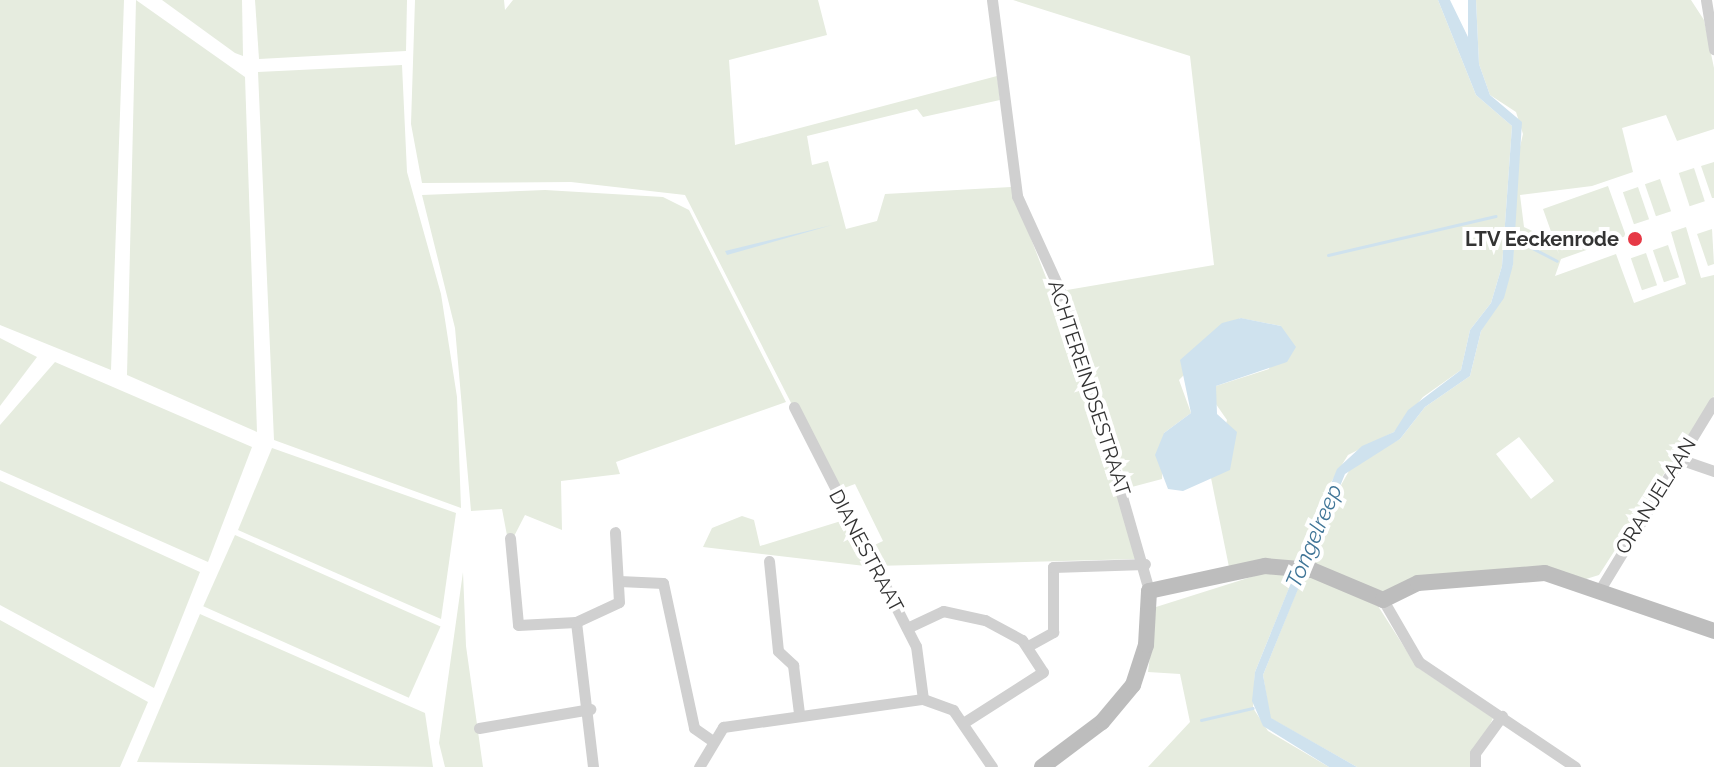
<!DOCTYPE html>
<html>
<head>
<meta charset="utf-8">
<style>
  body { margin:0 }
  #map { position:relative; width:1714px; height:767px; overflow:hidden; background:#fff; font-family:Raleway,sans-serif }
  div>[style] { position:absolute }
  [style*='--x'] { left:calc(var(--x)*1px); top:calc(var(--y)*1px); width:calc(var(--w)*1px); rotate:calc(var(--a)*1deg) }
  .green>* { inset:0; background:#e6ecdf; transform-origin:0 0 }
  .water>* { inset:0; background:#cfe2ee }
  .stream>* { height:3px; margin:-1.5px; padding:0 1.5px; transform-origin:1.5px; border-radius:1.5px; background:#cfe2ee }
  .street>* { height:11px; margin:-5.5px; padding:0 5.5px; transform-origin:5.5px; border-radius:5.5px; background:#d0d0d0 }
  .secondary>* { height:16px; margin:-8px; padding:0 8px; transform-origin:8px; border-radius:8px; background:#bdbdbd }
  .dots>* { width:22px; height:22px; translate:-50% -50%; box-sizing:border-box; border:4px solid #fff; border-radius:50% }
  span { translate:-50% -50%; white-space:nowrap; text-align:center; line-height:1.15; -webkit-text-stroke:8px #fff; paint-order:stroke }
  .poi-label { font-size:20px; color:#333; font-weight:700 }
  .right { translate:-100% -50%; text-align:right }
  .street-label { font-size:20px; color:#333 }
  .water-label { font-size:22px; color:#3f7597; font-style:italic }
</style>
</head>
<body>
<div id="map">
  <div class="green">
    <div style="clip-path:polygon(0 0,124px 0,111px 370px,0 325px)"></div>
    <div style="clip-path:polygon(136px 0,245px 77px,257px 432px,127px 375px)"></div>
    <div style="clip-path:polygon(162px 0,242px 0,243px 56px,235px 53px)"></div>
    <div style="clip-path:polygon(255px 0,407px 0,406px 51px,259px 59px)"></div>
    <div style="clip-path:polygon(415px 0,504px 0,505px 10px,513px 0,818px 0,827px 35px,729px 60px,735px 145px,997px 76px,1000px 100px,923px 117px,917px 109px,807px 136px,812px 165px,828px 161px,846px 229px,877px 221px,885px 194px,1011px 187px,1086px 381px,1138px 559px,875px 566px,866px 549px,883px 541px,855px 484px,836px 491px,685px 195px,571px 182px,422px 183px,411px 124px)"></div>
    <div style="clip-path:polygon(1013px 0,1438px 0,1476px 95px,1512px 126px,1502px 266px,1491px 303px,1470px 330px,1461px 370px,1423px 397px,1394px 432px,1348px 455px,1320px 500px,1299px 561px,1263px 561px,1230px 572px,1211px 478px,1227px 420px,1211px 397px,1216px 386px,1269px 369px,1281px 326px,1240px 318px,1179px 380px,1191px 413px,1164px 433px,1162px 479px,1128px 488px,1067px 290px,1214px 265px,1190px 56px)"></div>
    <div style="clip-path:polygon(evenodd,1476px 0,1691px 0,1704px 20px,1714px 68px,1714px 129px,1677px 141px,1666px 115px,1622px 128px,1633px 172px,1592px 186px,1520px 195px,1524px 227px,1553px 241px,1559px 254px,1543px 209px,1608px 186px,1626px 236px,1561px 259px,1555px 276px,1616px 254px,1634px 303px,1686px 284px,1671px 232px,1686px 227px,1701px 278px,1714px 275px,1714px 396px,1599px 575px,1586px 579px,1549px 568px,1387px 594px,1310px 564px,1318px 526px,1354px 462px,1400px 439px,1425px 407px,1470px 376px,1481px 331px,1513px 265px,1515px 168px,1523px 134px,1516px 112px,1490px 95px,1479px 64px,1476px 0,1519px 437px,1554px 481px,1531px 499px,1496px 454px,1519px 437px)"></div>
    <div style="clip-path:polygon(402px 65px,407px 172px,441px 294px,457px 397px,461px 508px,274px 440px,258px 72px)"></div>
    <div style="clip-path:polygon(1714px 162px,1714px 198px,1712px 198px,1701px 166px)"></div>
    <div style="left:1694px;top:168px;width:35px;height:16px;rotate:72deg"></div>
    <div style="left:1660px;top:179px;width:34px;height:16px;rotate:71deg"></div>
    <div style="left:1638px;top:187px;width:34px;height:16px;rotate:71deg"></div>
    <div style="clip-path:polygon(545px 190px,663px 197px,689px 210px,786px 402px,616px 462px,620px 474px,561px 481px,562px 530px,525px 515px,509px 546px,502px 509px,471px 511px,455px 328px,422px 195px)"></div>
    <div style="clip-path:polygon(1712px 229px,1714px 264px,1708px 266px,1697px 234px)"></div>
    <div style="left:1668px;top:245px;width:34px;height:16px;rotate:71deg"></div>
    <div style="left:1646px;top:253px;width:34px;height:16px;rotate:71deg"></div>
    <div style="clip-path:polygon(0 338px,37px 357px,0 406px)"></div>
    <div style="clip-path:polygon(55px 362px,252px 447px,208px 562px,0 470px,0 425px)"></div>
    <div style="clip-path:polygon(272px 448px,456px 513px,441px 619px,238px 530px)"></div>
    <div style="clip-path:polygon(0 481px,200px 572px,154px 688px,0 605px)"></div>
    <div style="clip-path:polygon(742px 516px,754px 520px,760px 546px,841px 521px,865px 566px,703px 547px,712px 528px)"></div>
    <div style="left:235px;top:535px;width:225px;height:78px;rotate:24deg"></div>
    <div style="clip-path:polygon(1270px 571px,1296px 571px,1255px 672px,1253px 708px,1268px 731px,1329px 767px,1148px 767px,1190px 722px,1180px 674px,1148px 672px,1156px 607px)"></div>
    <div style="clip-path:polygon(463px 572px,466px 646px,483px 767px,445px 767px,439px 743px)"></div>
    <div style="clip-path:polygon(1304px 573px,1378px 606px,1417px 667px,1493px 718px,1470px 767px,1357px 767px,1270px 718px,1263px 675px)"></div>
    <div style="clip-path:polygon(200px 614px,425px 713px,433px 767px,137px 762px)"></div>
    <div style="clip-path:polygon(0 620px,148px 702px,120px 767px,0 767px)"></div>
  </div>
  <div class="water">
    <div style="clip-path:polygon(1438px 0,1450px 0,1468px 37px,1468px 0,1476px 0,1479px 64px,1490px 95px,1522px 122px,1513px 265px,1504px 298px,1481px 331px,1470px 376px,1425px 407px,1400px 439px,1345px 474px,1263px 675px,1271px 718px,1357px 767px,1329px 767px,1263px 726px,1252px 701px,1255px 672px,1337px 469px,1362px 446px,1394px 432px,1408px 410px,1461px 370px,1470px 330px,1491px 303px,1502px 266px,1512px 126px,1476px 95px)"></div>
    <div style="clip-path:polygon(832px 225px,727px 255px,725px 251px)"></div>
    <div style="clip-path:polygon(1241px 318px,1281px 326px,1296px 347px,1287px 362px,1216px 386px,1217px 414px,1237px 432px,1230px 470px,1183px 491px,1168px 489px,1155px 455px,1164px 433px,1191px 413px,1180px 360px,1222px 323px)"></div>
  </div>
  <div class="stream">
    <div style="--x:1515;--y:239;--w:47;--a:27.6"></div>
    <div style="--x:1328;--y:255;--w:172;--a:-13.1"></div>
    <div style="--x:1201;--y:720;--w:53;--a:-13"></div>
  </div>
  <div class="street">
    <div style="--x:992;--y:0;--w:198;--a:82.7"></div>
    <div style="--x:1017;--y:196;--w:123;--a:65.5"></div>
    <div style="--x:1068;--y:308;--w:294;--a:74"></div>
    <div style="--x:1706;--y:0;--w:50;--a:80.7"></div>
    <div style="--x:794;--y:407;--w:268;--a:63"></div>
    <div style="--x:916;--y:646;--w:53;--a:82.5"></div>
    <div style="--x:1679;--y:459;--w:37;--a:19"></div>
    <div style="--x:510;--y:538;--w:87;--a:84.7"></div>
    <div style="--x:518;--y:625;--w:58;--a:-3"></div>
    <div style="--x:576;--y:622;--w:146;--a:83.3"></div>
    <div style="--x:769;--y:561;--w:90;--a:84.3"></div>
    <div style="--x:778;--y:651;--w:21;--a:43"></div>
    <div style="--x:793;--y:665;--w:48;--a:82.9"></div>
    <div style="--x:619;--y:581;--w:44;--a:2.6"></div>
    <div style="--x:663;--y:583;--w:148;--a:77.9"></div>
    <div style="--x:694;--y:728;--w:21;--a:35"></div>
    <div style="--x:1599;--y:591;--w:221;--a:-58.7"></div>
    <div style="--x:1383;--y:600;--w:72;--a:59.9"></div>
    <div style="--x:1419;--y:662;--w:188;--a:33.9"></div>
    <div style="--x:576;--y:622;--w:47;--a:-24.9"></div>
    <div style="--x:619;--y:602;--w:70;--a:-93.3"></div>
    <div style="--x:907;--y:628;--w:40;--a:-25"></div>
    <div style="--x:943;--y:611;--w:43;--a:12.1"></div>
    <div style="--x:985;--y:620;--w:42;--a:28.4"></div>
    <div style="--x:1022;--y:640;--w:38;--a:57"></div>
    <div style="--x:1043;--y:672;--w:95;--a:147.5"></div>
    <div style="--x:1028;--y:646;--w:29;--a:-29"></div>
    <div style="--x:1053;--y:632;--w:65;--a:-90"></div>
    <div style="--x:1053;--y:567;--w:92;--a:-1.9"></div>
    <div style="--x:479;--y:728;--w:113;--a:-9.7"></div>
    <div style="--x:699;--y:767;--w:47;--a:-59"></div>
    <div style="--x:723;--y:727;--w:202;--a:-8"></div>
    <div style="--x:923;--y:699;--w:32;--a:20"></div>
    <div style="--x:953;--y:710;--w:69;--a:55.6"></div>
    <div style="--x:1475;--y:767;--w:14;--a:-90"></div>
    <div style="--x:1475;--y:753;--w:46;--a:-53.9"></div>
  </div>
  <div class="secondary">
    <div style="--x:1042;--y:767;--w:75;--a:-36.9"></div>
    <div style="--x:1102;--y:722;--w:48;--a:-50"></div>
    <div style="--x:1133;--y:685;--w:42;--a:-72"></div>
    <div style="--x:1146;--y:645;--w:54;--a:-86.8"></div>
    <div style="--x:1149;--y:591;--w:119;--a:-12.2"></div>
    <div style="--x:1265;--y:566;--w:47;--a:4.9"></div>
    <div style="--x:1312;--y:570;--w:77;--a:22.9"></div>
    <div style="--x:1383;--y:600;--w:39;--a:-26"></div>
    <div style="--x:1418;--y:583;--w:127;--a:-4.5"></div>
    <div style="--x:1545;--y:573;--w:179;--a:18.9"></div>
  </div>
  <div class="dots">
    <div style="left:1635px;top:239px;background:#e63946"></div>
  </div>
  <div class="poi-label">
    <span class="right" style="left:1619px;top:239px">LTV Eeckenrode</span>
  </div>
  <div class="street-label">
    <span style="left:1089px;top:388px;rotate:72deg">ACHTEREINDSESTRAAT</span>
    <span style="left:1656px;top:496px;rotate:-58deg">ORANJELAAN</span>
    <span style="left:866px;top:551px;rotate:62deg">DIANESTRAAT</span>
  </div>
  <div class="water-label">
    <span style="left:1314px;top:536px;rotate:-67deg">Tongelreep</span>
  </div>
</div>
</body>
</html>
